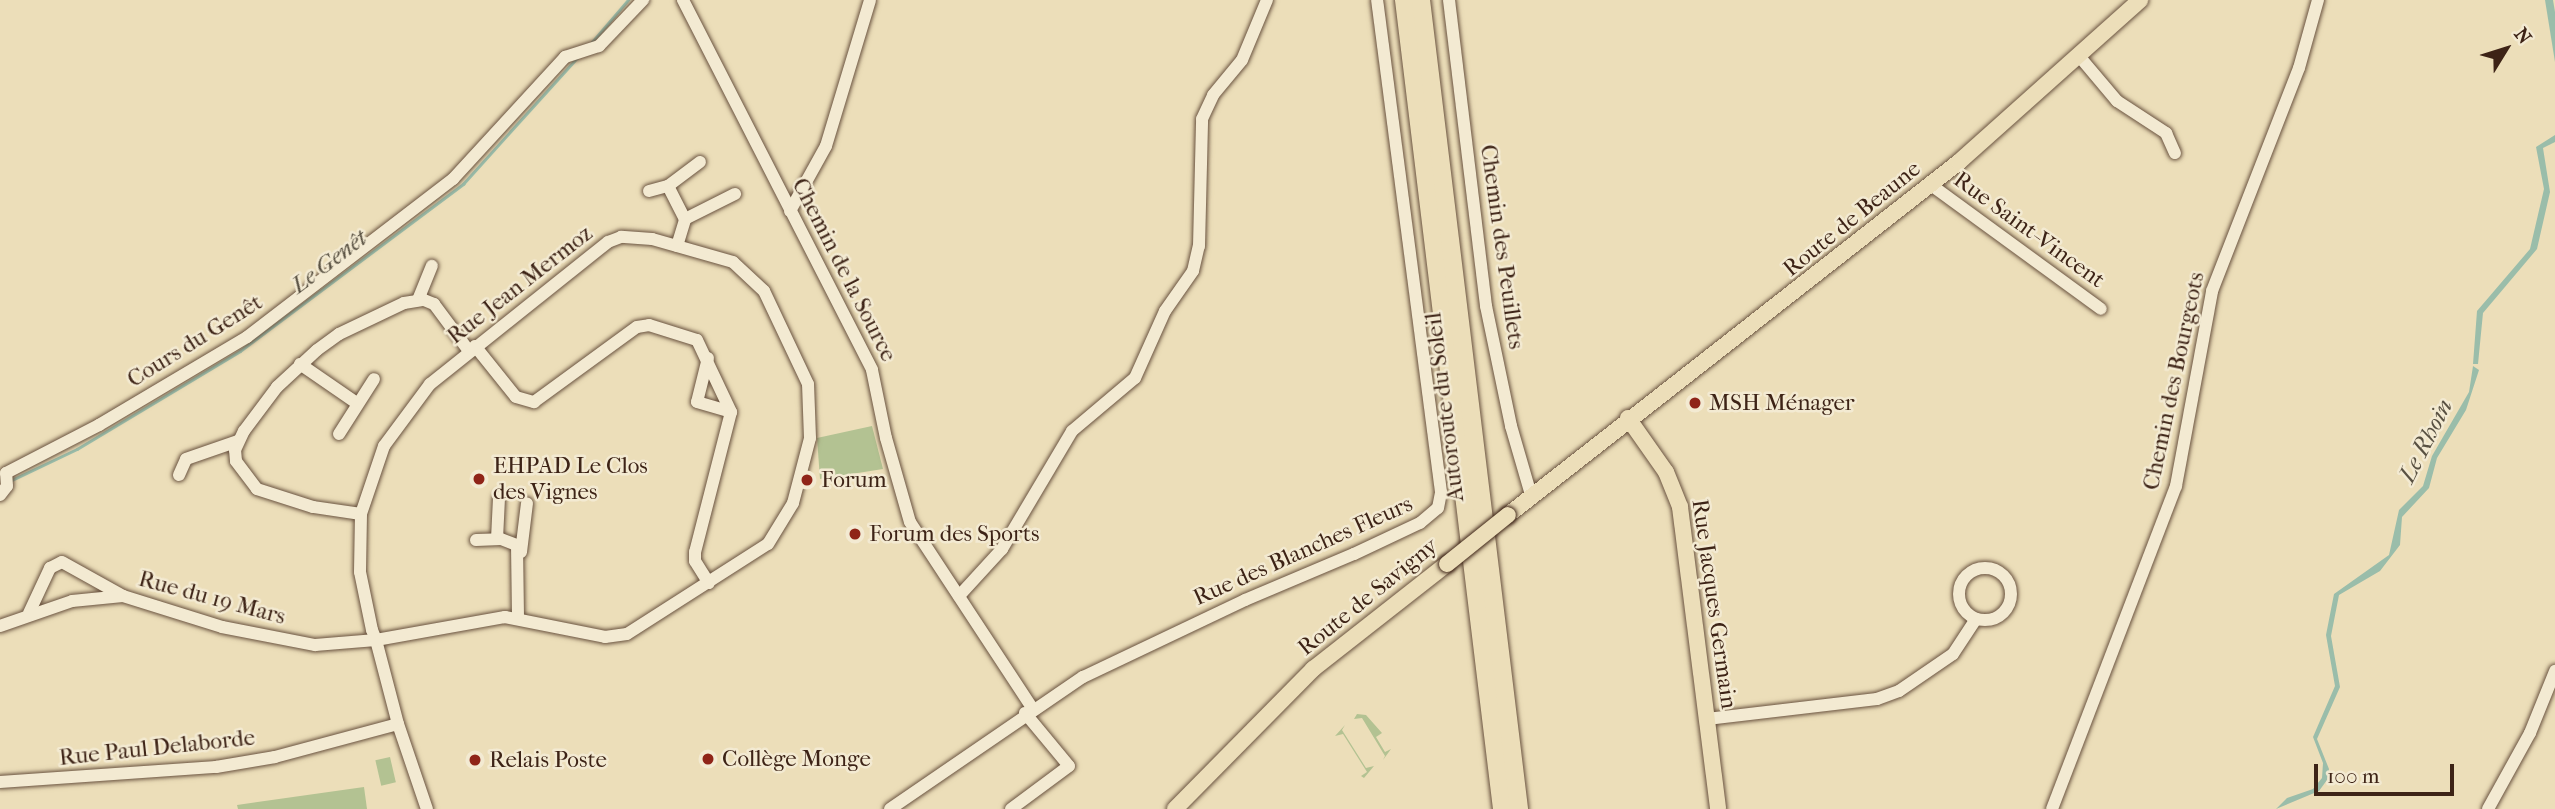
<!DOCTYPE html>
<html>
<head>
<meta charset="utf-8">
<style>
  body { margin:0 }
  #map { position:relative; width:2555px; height:809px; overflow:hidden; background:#ecdeb9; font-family:"IM FELL French Canon",serif }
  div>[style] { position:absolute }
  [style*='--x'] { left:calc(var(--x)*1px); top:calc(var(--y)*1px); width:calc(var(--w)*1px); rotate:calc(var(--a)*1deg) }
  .green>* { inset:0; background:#b3c292; transform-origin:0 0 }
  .water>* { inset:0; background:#9abdaa }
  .stream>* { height:2.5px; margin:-1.25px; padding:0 1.25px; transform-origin:1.25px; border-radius:1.25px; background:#9abdaa }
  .roads { filter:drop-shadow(0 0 2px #69523f) drop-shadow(0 0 2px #69523f) }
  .minor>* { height:12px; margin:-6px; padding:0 6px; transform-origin:6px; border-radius:6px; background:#f3ead2 }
  .minor>.ring { margin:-6px; padding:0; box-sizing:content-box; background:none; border:12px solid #f3ead2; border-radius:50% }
  .major>* { height:16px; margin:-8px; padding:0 8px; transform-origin:8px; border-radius:8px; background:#ecdeb9 }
  .highway>* { height:18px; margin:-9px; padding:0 9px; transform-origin:9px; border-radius:9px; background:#ecdeb9 }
  .bridges { filter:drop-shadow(0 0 2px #3d2316) drop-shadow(0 0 2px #3d2316) }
  .major-bridge>* { height:16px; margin:-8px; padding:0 8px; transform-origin:8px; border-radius:8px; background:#ecdeb9 }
  .dots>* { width:19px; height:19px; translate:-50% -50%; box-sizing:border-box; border:4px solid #f3ead2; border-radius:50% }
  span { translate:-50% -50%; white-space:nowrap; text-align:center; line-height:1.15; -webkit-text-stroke:5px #f3ead2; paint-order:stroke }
  .street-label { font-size:23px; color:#3d2316 }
  .poi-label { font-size:23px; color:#3d2316 }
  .left { translate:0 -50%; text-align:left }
  .water-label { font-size:24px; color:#595142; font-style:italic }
  .north { position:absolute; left:2471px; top:14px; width:70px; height:70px; -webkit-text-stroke:5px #f3ead2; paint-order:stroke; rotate:52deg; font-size:19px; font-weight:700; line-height:28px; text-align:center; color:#3d2316 }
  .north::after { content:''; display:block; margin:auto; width:24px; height:32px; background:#3d2316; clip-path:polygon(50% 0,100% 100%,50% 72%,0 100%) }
  .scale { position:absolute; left:2314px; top:764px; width:140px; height:32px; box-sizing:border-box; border:4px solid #3d2316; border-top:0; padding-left:9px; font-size:21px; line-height:24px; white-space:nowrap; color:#3d2316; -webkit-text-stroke:5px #f3ead2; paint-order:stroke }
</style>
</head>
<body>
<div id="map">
  <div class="green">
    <div style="clip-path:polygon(872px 426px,883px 469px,820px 479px,817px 438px)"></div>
    <div style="clip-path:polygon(1357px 714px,1366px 715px,1382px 733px,1376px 737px,1385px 752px,1391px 749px,1383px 760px,1385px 756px,1362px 718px,1354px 719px)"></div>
    <div style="clip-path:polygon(1345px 725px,1342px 730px,1366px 768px,1374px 766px,1364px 778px,1361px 776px,1367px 772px,1343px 734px,1335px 736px)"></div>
    <div style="left:390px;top:757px;width:26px;height:15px;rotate:77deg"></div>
    <div style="clip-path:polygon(364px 787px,367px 809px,238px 809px,237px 805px)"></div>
  </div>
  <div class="water">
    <div style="clip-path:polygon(2545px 0,2553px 0,2555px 12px,2555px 62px)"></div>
    <div style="clip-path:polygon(2555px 135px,2555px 142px,2543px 148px,2550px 192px,2537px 249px,2483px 313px,2478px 364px,2473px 364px,2477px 311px,2530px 249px,2544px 189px,2536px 147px)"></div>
    <div style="clip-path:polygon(2473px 366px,2479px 370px,2466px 410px,2437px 458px,2429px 488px,2402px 517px,2400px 545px,2380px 571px,2339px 595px,2331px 636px,2340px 687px,2317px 739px,2329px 769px,2327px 780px,2319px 791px,2276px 809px,2287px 798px,2313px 789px,2322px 778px,2323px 763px,2313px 737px,2335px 686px,2326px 635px,2334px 594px,2389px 555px,2399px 510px,2423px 486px,2432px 456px,2469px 392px)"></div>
  </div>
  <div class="stream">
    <div style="--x:591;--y:43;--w:57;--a:-49.3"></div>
    <div style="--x:12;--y:480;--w:72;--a:-25.5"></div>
    <div style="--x:77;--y:449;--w:190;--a:-31"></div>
    <div style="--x:240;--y:351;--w:279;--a:-36.8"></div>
    <div style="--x:463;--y:184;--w:170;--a:-47.9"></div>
  </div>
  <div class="roads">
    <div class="minor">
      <div style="--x:683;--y:0;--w:415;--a:62.9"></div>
      <div style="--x:872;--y:370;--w:69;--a:78.4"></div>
      <div style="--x:886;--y:438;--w:87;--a:74.1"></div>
      <div style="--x:910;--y:522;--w:222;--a:56.7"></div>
      <div style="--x:1449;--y:0;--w:308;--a:83.1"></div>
      <div style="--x:1486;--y:306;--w:123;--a:78.2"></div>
      <div style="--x:1511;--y:426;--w:72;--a:73.8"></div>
      <div style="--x:2079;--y:56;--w:59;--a:49.8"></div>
      <div style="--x:2117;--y:101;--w:59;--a:33.1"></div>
      <div style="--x:2166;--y:133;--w:22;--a:66"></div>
      <div style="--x:1931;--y:185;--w:210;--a:36.1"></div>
      <div style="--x:668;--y:186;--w:37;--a:63"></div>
      <div style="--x:649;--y:191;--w:20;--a:-15"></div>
      <div style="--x:668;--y:186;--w:40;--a:-37"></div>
      <div style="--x:790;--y:211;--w:74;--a:-61"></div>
      <div style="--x:826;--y:146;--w:152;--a:-73.2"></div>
      <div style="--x:677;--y:246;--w:28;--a:-73"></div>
      <div style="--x:685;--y:219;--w:56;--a:-26.6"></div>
      <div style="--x:418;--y:300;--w:37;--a:-68"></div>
      <div style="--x:475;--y:346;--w:65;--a:51.2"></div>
      <div style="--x:516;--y:397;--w:19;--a:16"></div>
      <div style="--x:534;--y:402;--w:127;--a:-36.1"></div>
      <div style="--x:637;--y:327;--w:12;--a:-9"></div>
      <div style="--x:649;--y:325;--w:50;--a:17.4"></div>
      <div style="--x:697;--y:340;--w:80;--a:64.7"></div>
      <div style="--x:731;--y:412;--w:145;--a:104.4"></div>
      <div style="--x:695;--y:552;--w:9;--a:90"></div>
      <div style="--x:695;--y:561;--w:26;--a:58"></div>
      <div style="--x:708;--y:358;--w:45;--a:104"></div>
      <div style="--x:697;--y:402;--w:35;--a:16"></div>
      <div style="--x:300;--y:364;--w:67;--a:34.6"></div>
      <div style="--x:339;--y:434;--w:65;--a:-57.5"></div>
      <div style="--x:179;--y:475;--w:17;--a:-66"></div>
      <div style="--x:186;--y:459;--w:55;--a:-19.1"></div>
      <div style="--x:0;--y:495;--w:11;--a:-52"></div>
      <div style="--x:7;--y:486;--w:13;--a:-94"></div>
      <div style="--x:6;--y:473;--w:105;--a:-27.3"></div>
      <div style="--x:99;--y:425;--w:172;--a:-30.7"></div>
      <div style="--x:247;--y:337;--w:260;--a:-37.5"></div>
      <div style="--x:453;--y:179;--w:166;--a:-47.4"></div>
      <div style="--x:565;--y:57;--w:36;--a:-18"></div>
      <div style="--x:599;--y:46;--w:64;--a:-46.3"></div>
      <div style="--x:361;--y:514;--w:49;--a:-171.7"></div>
      <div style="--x:313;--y:507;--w:59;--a:-162.2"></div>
      <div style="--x:257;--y:489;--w:35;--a:-127"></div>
      <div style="--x:236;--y:461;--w:11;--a:-95"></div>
      <div style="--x:235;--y:450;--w:21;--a:-65"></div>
      <div style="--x:244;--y:431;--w:55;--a:-53.1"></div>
      <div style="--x:277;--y:387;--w:54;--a:-42.8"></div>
      <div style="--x:317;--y:350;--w:27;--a:-36"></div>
      <div style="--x:339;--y:334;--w:72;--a:-25.5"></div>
      <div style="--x:404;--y:303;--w:20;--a:-9"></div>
      <div style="--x:424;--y:300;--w:11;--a:22"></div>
      <div style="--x:434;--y:304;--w:59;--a:53.3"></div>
      <div style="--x:497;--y:539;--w:41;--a:-87.2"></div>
      <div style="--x:476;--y:540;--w:25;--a:-2"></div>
      <div style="--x:501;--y:539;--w:17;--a:21"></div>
      <div style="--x:517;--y:545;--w:72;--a:89.2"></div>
      <div style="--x:521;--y:552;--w:49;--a:-83"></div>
      <div class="ring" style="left:1959px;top:568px;width:40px;height:40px"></div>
      <div style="--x:959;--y:596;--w:64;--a:-47.5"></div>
      <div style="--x:1002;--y:549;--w:137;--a:-59.3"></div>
      <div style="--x:1072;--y:431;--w:82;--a:-40.1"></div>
      <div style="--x:1135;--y:378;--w:73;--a:-65.9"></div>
      <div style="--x:1165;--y:311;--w:49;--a:-55"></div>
      <div style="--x:1193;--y:271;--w:26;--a:-77"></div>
      <div style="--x:1199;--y:246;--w:127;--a:-88.6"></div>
      <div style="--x:1202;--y:119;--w:26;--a:-65"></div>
      <div style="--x:1213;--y:95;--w:45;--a:-50.4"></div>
      <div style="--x:1242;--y:60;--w:65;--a:-67.4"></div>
      <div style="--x:29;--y:613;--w:50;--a:-65"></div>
      <div style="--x:50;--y:568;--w:13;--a:-27"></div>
      <div style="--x:62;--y:562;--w:70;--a:29.1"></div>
      <div style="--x:0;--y:626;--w:76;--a:-19.1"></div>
      <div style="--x:72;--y:601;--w:51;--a:-5.6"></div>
      <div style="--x:123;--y:596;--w:104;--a:17.4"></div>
      <div style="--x:222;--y:627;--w:95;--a:11"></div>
      <div style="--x:315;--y:645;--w:61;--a:-4.7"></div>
      <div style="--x:376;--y:640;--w:131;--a:-10.1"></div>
      <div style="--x:505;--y:617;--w:102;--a:11.3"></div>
      <div style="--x:605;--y:637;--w:22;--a:-8"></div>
      <div style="--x:627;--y:634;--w:167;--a:-32.6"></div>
      <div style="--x:768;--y:544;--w:48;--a:-58.6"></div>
      <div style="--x:793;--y:503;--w:67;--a:-75.3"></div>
      <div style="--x:810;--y:438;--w:54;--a:-92.1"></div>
      <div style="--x:808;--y:384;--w:103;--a:-115.3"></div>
      <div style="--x:764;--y:291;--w:42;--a:-136.9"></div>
      <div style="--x:733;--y:262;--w:84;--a:-164.1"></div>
      <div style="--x:652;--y:239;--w:31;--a:-176"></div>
      <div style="--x:621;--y:237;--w:14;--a:159"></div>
      <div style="--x:608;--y:242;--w:228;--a:141.4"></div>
      <div style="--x:430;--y:384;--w:77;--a:126.6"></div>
      <div style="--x:384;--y:446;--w:72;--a:108.7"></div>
      <div style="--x:361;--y:514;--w:58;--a:91"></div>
      <div style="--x:360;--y:572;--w:59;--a:78.3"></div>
      <div style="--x:372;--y:630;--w:11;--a:68"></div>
      <div style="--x:376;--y:640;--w:87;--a:75.3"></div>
      <div style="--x:398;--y:724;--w:90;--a:71.2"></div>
      <div style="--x:1707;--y:719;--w:171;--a:-6.7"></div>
      <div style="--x:1877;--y:699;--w:23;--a:-20"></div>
      <div style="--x:1899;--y:691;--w:65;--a:-34.4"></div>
      <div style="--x:1953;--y:654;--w:42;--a:-56.7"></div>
      <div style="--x:0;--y:782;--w:217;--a:-4"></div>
      <div style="--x:216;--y:767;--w:60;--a:-9.6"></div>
      <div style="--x:275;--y:757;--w:127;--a:-15"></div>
      <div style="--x:890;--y:809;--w:234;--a:-34.4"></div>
      <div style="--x:1083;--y:677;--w:179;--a:-25.4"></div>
      <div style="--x:1245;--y:600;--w:118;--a:-22.9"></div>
      <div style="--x:1354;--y:554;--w:73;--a:-25.2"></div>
      <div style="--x:1420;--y:523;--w:23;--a:-40"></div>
      <div style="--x:1438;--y:508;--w:16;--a:-79"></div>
      <div style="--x:1441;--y:492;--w:496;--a:-97.4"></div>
      <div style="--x:1011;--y:809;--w:72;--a:-36.6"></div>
      <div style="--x:1069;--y:766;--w:69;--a:-129.7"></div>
      <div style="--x:2052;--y:809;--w:346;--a:-69"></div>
      <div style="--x:2176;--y:486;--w:198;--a:-79.5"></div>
      <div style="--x:2212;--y:291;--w:239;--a:-68.7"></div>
      <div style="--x:2299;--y:68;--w:71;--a:-74.4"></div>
      <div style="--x:2488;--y:809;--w:87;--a:-61.1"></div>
      <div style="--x:2530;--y:733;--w:67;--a:-68"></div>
    </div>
    <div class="major">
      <div style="--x:1628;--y:418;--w:66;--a:54.9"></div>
      <div style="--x:1666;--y:472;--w:38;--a:68"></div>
      <div style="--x:1680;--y:507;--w:304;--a:82.8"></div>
      <div style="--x:1508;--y:515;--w:573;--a:-38.05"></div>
      <div style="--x:1959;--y:162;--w:243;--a:-41.8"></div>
      <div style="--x:1175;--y:809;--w:197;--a:-45.4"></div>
      <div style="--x:1313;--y:669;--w:170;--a:-38.1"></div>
    </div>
    <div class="highway">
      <div style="--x:1404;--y:0;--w:815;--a:83.09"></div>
      <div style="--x:1421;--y:0;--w:815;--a:83.09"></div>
    </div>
  </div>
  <div class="bridges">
    <div class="major-bridge">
      <div style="--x:1447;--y:564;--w:78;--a:-38.8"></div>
    </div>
  </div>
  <div class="dots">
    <div style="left:1695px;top:403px;background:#8f2418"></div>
    <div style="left:479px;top:479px;background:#8f2418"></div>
    <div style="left:807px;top:480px;background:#8f2418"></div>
    <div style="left:855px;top:534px;background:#8f2418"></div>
    <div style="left:708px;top:759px;background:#8f2418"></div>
    <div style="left:475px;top:760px;background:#8f2418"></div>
  </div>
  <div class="street-label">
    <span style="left:1852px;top:219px;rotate:-39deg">Route de Beaune</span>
    <span style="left:2029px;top:230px;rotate:36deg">Rue Saint-Vincent</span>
    <span style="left:1502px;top:247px;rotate:82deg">Chemin des Peuillets</span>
    <span style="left:844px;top:270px;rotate:63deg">Chemin de la Source</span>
    <span style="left:520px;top:285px;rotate:-38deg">Rue Jean Mermoz</span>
    <span style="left:195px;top:341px;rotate:-32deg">Cours du Genêt</span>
    <span style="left:2174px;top:381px;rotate:-78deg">Chemin des Bourgeots</span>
    <span style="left:1445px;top:407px;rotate:-97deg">Autoroute du Soleil</span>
    <span style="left:1303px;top:551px;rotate:-24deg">Rue des Blanches Fleurs</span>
    <span style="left:1368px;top:597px;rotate:-39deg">Route de Savigny</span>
    <span style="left:212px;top:598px;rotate:15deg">Rue du 19 Mars</span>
    <span style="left:1714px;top:604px;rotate:82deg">Rue Jacques Germain</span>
    <span style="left:157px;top:748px;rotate:-6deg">Rue Paul Delaborde</span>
  </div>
  <div class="poi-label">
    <span class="left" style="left:1709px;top:403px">MSH Ménager</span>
    <span class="left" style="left:493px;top:479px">EHPAD Le Clos<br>des Vignes</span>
    <span class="left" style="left:821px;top:480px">Forum</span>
    <span class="left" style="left:869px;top:534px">Forum des Sports</span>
    <span class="left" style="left:722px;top:759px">Collège Monge</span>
    <span class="left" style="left:489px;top:760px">Relais Poste</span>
  </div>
  <div class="water-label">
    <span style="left:329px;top:262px;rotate:-37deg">Le Genêt</span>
    <span style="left:2426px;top:441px;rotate:-63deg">Le Rhoin</span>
  </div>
  <div class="north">N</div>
  <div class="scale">100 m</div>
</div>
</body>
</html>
